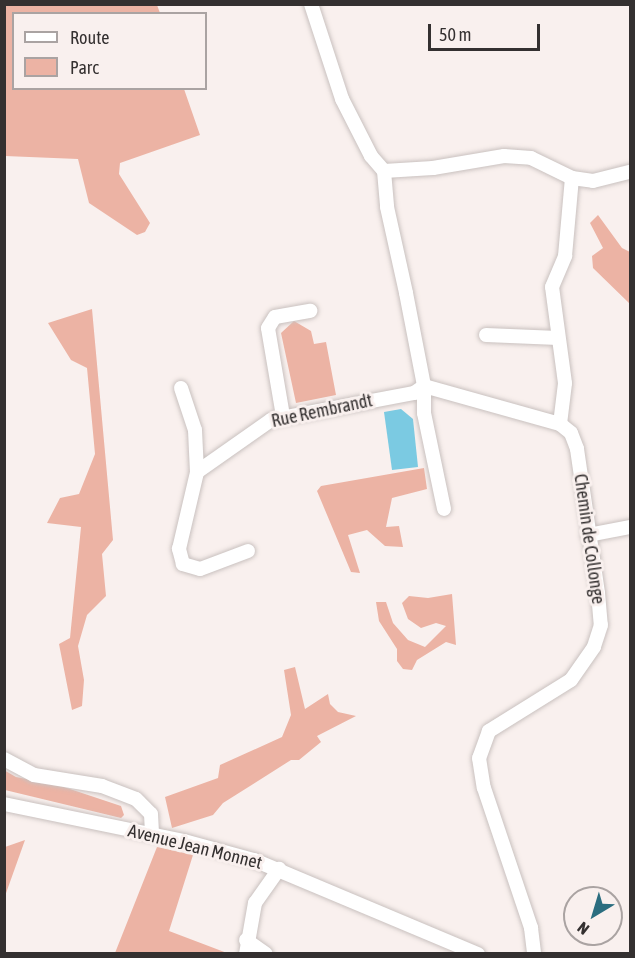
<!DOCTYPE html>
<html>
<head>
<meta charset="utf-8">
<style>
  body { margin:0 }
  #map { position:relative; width:635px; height:958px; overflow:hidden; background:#f9f0ee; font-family:"Asap Condensed",sans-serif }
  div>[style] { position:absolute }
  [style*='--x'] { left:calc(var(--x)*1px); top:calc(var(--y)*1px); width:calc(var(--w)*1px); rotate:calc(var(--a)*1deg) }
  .green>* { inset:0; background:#ecb3a4 }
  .water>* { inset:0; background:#7bcae2 }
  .roads { filter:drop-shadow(0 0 2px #c9c1bf) drop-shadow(0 0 2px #c9c1bf) }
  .street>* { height:14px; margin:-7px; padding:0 7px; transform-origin:7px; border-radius:7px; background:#fff }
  span { translate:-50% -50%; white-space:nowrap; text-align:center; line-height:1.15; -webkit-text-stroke:6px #f9f0ee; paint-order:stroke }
  .street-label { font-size:18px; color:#343030 }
  .frame { position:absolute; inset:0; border:6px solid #343030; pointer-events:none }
  .legend { position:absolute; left:12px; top:12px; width:195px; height:78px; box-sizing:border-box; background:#f9f0ee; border:2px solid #aaa3a2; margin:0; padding:8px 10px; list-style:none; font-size:18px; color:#343030 }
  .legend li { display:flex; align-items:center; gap:12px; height:30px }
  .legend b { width:30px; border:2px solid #aaa3a2 }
  .north { position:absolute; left:563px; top:886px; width:60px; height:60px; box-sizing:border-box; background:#f9f0ee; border:2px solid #aaa3a2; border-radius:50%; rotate:218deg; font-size:16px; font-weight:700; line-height:24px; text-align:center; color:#343030 }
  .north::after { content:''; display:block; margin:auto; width:21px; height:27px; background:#2b6d7f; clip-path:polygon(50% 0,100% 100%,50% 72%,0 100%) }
  .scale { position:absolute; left:428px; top:24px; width:112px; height:27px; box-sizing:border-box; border:3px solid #343030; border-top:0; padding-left:8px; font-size:18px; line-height:21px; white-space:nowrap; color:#343030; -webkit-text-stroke:4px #f9f0ee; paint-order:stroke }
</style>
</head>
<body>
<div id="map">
  <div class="green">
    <div style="clip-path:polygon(5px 4px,157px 5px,160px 13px,14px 14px,14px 88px,184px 89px,200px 135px,120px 163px,119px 174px,150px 223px,145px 232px,137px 235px,89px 203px,78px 159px,5px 156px)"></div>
    <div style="clip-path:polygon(598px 215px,622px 248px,630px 252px,630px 304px,593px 268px,592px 256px,603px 248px,590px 223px)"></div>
    <div style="clip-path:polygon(92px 309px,113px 540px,102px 554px,106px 596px,87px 615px,78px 646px,84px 680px,82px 706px,72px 710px,59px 644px,70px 638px,81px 527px,47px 523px,60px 498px,79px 494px,95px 454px,87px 368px,71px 360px,48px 323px)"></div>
    <div style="clip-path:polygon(294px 321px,311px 331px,314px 344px,326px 342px,336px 395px,296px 403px,281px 333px)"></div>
    <div style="clip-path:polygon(424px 468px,427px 489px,392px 498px,386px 527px,399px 526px,403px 547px,385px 546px,367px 530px,348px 535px,360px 573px,351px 572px,317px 491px,321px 486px)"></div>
    <div style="clip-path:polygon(452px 594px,456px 645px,446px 642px,417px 660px,412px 670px,403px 669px,397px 661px,397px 649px,379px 621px,376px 602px,386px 602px,393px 623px,408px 640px,425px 647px,446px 626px,436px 623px,421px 628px,408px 619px,402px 603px,409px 596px,428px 598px)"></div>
    <div style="clip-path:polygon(295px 667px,305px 709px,328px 694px,330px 704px,338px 712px,356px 716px,317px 736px,321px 742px,299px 760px,291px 760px,223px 803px,213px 815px,172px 828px,165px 797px,218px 778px,220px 765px,282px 737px,291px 715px,284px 670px)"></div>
    <div style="clip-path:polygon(4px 770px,16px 777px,58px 785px,121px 806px,124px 815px,121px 818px,5px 790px)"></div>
    <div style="clip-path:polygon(25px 840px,5px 896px,5px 847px)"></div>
    <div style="clip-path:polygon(157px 847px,193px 855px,169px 931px,227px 953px,115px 953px)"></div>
  </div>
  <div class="water">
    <div style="clip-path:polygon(401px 409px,413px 419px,418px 467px,392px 470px,384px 412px)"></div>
  </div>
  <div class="roads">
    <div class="street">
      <div style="--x:311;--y:4;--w:100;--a:71.9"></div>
      <div style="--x:342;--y:99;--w:64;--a:63"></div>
      <div style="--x:371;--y:156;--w:20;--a:49"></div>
      <div style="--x:384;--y:171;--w:36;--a:85"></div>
      <div style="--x:387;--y:207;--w:88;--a:77.5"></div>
      <div style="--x:406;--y:293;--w:95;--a:79"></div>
      <div style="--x:424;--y:386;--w:27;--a:90"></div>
      <div style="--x:424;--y:413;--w:98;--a:78.2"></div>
      <div style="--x:384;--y:171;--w:49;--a:-3.5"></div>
      <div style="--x:433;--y:168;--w:72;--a:-9.6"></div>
      <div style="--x:504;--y:156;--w:27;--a:4"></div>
      <div style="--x:531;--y:158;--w:46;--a:26"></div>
      <div style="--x:572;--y:178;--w:21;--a:8"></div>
      <div style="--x:593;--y:181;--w:38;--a:-14"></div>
      <div style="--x:486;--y:335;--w:72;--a:2.4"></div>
      <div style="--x:424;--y:386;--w:141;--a:15.6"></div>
      <div style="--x:560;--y:424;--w:14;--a:39"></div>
      <div style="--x:571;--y:433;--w:17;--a:69"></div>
      <div style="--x:577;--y:449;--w:146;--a:81.7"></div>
      <div style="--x:598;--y:593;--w:32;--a:85"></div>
      <div style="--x:601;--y:625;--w:23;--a:108"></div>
      <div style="--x:594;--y:647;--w:40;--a:124.9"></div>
      <div style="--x:571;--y:680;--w:97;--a:148.1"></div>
      <div style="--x:489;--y:731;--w:29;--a:110"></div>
      <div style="--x:479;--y:758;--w:30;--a:81"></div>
      <div style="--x:484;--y:788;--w:148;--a:71.4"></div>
      <div style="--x:531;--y:928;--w:26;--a:83"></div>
      <div style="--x:181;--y:388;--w:44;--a:71.6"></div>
      <div style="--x:195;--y:430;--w:42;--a:87.3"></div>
      <div style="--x:283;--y:416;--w:89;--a:-99.7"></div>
      <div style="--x:268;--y:328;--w:13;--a:-58"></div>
      <div style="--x:275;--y:317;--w:36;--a:-10"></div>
      <div style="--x:560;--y:424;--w:41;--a:-83"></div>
      <div style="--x:565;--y:383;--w:97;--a:-97.7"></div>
      <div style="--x:552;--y:287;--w:34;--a:-67"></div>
      <div style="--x:565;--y:256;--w:78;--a:-84.9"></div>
      <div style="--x:588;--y:535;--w:43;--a:-10.8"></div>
      <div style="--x:248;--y:551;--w:51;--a:159.4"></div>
      <div style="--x:200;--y:569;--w:18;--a:-164"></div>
      <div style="--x:183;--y:564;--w:16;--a:-105"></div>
      <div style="--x:179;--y:549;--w:79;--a:-76.8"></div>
      <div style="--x:197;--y:472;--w:90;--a:-35.1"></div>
      <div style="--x:271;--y:420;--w:146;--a:-10.7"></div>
      <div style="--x:414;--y:393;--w:12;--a:-35"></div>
      <div style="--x:4;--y:759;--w:34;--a:28"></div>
      <div style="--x:34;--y:775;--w:69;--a:9.2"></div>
      <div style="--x:102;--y:786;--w:36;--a:21"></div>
      <div style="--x:136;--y:799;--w:21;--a:45"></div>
      <div style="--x:151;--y:814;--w:19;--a:87"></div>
      <div style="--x:4;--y:804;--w:184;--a:11.6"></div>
      <div style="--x:184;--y:841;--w:73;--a:15.2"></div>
      <div style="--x:254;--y:860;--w:243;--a:22.8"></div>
      <div style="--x:246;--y:940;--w:24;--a:35"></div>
      <div style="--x:246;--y:954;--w:52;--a:-80"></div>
      <div style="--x:255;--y:903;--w:42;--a:-54.8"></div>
    </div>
  </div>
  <div class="street-label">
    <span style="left:322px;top:411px;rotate:-12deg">Rue Rembrandt</span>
    <span style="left:589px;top:539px;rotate:82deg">Chemin de Collonge</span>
    <span style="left:195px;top:847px;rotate:14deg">Avenue Jean Monnet</span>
  </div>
  <div class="frame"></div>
  <ul class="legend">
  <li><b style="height:8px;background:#fff"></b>Route</li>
  <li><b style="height:16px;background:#ecb3a4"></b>Parc</li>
  </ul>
  <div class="north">N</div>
  <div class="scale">50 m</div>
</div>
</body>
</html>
